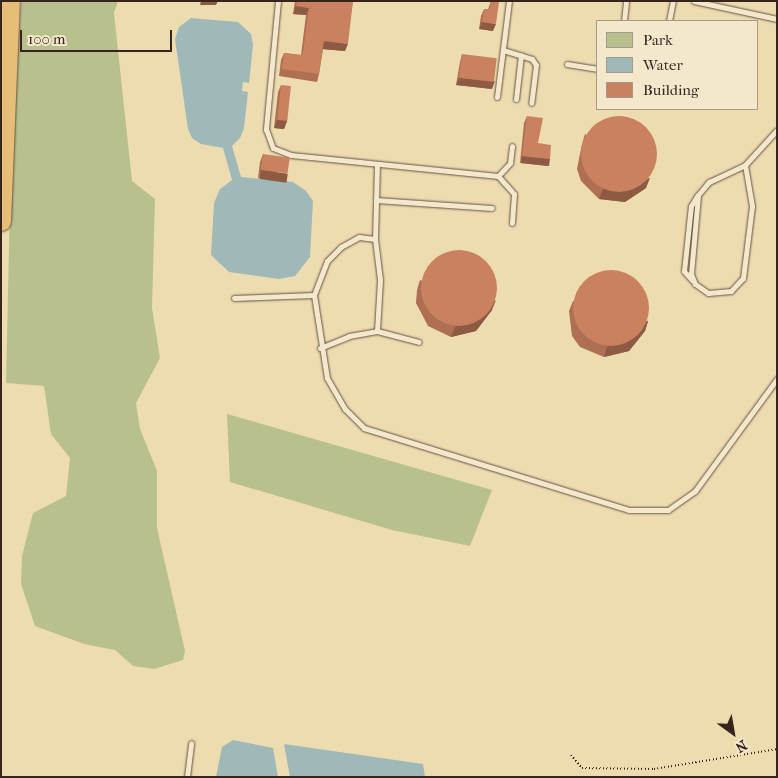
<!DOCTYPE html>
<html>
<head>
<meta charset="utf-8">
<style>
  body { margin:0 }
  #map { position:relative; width:778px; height:778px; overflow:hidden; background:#eedcb1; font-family:"IM FELL French Canon",serif }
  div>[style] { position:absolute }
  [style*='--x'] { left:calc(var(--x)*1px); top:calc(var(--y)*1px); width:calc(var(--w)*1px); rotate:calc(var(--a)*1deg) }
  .green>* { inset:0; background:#b8c08d }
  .water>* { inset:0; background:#9fb9b8 }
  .path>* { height:2px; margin-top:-1px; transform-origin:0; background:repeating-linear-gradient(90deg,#37241d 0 1px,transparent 0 3.5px) }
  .roads { filter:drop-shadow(0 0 1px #655242) drop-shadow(0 0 1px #655242) }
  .lane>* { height:5px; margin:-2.5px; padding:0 2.5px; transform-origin:2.5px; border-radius:2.5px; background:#f4e8cc }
  .highway>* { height:19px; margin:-9.5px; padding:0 9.5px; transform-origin:9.5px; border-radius:9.5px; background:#e7be78 }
  .wall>* { inset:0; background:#ae6f53 }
  .shaded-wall>* { inset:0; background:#8d5a43; transform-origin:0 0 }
  .building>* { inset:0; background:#ca8160; transform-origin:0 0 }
  .round { border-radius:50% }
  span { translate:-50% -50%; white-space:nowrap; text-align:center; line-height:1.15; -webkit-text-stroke:4px #f4e8cc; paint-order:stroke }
  .frame { position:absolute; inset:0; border:2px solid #37241d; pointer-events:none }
  .legend { position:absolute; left:596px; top:20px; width:162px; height:90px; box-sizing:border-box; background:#f4e8cc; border:1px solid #a89a86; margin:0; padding:6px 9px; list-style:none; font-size:15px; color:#37241d }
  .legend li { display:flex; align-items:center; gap:10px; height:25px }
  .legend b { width:25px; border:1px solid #a89a86 }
  .north { position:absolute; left:708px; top:708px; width:50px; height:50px; -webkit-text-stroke:4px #f4e8cc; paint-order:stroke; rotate:148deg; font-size:14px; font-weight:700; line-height:20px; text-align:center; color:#37241d }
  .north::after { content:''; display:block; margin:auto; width:18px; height:22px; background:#37241d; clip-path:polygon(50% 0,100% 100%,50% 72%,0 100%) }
  .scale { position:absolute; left:20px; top:30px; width:152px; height:22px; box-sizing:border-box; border:2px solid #37241d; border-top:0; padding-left:6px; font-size:15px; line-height:18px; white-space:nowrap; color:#37241d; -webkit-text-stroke:4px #f4e8cc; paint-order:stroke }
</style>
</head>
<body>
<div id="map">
  <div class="green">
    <div style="clip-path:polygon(21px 1px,118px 1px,114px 13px,132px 181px,155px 199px,152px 308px,160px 358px,136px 403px,140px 429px,157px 471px,157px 528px,185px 651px,183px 660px,154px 669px,133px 666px,115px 650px,84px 644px,35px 626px,21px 584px,22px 556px,33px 513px,66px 496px,70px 458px,51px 434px,44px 386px,6px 383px,11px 158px)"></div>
    <div style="clip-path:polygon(227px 414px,492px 490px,470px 546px,392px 530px,230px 482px)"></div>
  </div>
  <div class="water">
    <div style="clip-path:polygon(191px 18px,238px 22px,251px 34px,253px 45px,249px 83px,243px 82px,242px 91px,248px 92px,244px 128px,240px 138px,232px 146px,241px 177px,293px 182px,306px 191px,313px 201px,310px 257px,295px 276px,279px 279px,229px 272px,211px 255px,214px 203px,220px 189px,232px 180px,223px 148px,201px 144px,192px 138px,188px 129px,175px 39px,179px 27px)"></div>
    <div style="clip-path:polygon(233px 740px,273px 748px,278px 777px,216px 777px,222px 747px)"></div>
    <div style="clip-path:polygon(284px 744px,423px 764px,425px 777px,290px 777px)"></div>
  </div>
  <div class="path">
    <div style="--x:571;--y:755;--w:17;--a:50"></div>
    <div style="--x:582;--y:768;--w:72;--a:0.8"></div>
    <div style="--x:654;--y:769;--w:125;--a:-9.2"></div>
  </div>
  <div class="roads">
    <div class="lane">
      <div style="--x:278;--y:1;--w:129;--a:95.4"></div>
      <div style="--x:266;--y:129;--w:20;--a:70"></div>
      <div style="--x:273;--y:148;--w:19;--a:21"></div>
      <div style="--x:291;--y:155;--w:208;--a:5.8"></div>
      <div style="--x:498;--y:176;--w:24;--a:48"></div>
      <div style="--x:514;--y:194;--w:29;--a:94"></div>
      <div style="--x:694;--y:1;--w:85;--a:12.2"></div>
      <div style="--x:624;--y:21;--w:20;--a:-84"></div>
      <div style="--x:669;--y:21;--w:20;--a:-79"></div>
      <div style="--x:503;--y:50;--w:30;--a:17"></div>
      <div style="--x:532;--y:59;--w:7;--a:56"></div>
      <div style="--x:536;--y:65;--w:38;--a:97"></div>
      <div style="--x:567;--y:64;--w:30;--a:9"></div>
      <div style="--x:497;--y:97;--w:97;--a:-82.9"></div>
      <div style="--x:516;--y:99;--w:44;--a:-83.5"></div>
      <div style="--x:377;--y:164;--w:75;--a:91.5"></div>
      <div style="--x:375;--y:239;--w:41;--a:83"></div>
      <div style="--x:380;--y:280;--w:51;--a:93.4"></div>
      <div style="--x:745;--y:165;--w:42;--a:80.3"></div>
      <div style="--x:752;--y:206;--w:73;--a:97.1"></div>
      <div style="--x:743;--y:278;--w:18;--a:133"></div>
      <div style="--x:731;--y:291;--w:23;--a:175"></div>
      <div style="--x:708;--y:293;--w:16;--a:-145"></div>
      <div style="--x:695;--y:284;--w:11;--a:-112"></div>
      <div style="--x:691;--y:274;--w:79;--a:-84.9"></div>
      <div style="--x:698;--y:195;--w:17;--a:-50"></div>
      <div style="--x:709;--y:182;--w:40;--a:-25"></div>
      <div style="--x:745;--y:165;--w:47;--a:-47.6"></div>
      <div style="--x:498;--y:176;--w:18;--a:-47"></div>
      <div style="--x:510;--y:163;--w:17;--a:-83"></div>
      <div style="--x:376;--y:200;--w:116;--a:3.9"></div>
      <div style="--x:375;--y:239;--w:16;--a:-173"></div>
      <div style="--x:359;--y:237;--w:21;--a:151"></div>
      <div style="--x:341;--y:247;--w:20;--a:135"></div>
      <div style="--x:327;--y:261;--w:36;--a:111"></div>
      <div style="--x:314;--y:295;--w:84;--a:81.1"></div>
      <div style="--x:327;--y:378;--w:36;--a:60"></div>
      <div style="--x:345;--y:409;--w:27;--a:45"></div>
      <div style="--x:364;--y:428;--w:277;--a:17.2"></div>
      <div style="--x:629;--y:510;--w:39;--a:0"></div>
      <div style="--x:668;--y:510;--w:33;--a:-35"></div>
      <div style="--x:695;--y:491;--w:139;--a:-53.8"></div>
      <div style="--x:692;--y:280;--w:12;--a:-132"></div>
      <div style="--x:684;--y:271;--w:65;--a:-83.9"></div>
      <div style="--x:691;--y:206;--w:12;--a:-59"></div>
      <div style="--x:234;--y:298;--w:80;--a:-2.1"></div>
      <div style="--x:320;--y:348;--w:31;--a:-22"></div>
      <div style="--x:349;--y:336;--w:28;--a:-10"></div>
      <div style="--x:377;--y:331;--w:43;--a:14.7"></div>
      <div style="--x:187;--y:777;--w:34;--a:-83"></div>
    </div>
    <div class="highway">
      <div style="--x:1;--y:221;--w:220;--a:-87.7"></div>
    </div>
  </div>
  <div class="wall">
    <div style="clip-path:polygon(295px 1px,353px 1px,345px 51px,323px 49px,319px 74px,317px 82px,279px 76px,281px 60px,284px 53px,301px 55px,306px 15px,293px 14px)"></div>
    <div style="clip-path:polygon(491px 1px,493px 31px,479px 29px,481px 16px,484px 9px,488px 9px)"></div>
    <div style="clip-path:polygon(462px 54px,492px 89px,456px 85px,460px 62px)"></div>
    <div style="clip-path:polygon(281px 85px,287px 121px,284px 129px,274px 128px,278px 92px)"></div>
    <div style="clip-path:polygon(527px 116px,538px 143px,550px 159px,547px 166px,520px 163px,524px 123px)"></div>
    <div style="clip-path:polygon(585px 134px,646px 188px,625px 202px,599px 199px,581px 181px,577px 169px,582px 144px)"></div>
    <div style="clip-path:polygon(263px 154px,285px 182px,258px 178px,260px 162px)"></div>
    <div style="clip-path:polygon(420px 280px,492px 310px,476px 331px,451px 337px,428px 326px,416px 303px,417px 290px)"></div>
    <div style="clip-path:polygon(573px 301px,648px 321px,645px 331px,629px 351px,604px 357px,580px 347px,572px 336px,569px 311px)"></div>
  </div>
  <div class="shaded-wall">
    <div style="clip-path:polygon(201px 1px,218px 1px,216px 5px,200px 5px)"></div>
    <div style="clip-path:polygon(296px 6px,309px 8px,306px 15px,293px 14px)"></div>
    <div style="clip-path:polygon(482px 22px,496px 24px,493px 31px,479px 29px)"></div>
    <div style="clip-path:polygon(324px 41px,348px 44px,345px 51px,321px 49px)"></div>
    <div style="clip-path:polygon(459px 78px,495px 81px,492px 89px,456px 85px)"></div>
    <div style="clip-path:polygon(277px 120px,287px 121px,284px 129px,274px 128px)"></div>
    <div style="left:522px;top:156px;width:28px;height:7px;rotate:6deg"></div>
    <div style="left:261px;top:170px;width:27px;height:9px;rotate:8deg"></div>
    <div style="clip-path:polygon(650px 178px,646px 188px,625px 202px,599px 199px,603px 189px)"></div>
    <div style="clip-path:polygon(496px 300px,492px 310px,476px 331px,451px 337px,455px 327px)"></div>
    <div style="clip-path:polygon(648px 321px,645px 331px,629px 351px,604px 357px,607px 347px)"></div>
  </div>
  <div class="building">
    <div style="clip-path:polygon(297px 1px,353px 1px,348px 44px,324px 41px,319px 74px,282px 69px,284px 53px,302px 55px,303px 52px,309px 8px,296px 6px)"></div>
    <div style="clip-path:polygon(491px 1px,499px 2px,496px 24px,482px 22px,484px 9px,489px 9px)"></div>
    <div style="left:462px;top:54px;width:35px;height:24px;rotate:7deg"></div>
    <div style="left:281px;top:85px;width:10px;height:35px;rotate:6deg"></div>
    <div style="clip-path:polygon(527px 116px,543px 118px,538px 143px,551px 145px,550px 159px,522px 156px)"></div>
    <div class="round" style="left:581px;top:116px;width:76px;height:76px"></div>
    <div style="left:263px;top:154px;width:27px;height:16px;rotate:8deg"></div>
    <div class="round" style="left:421px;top:250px;width:76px;height:76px"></div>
    <div class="round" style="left:573px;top:270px;width:76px;height:76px"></div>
  </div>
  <div class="frame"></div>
  <ul class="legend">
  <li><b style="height:14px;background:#b8c08d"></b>Park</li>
  <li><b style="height:14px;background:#9fb9b8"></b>Water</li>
  <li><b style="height:14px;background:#ca8160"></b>Building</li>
  </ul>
  <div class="north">N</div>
  <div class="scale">100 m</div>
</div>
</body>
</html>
